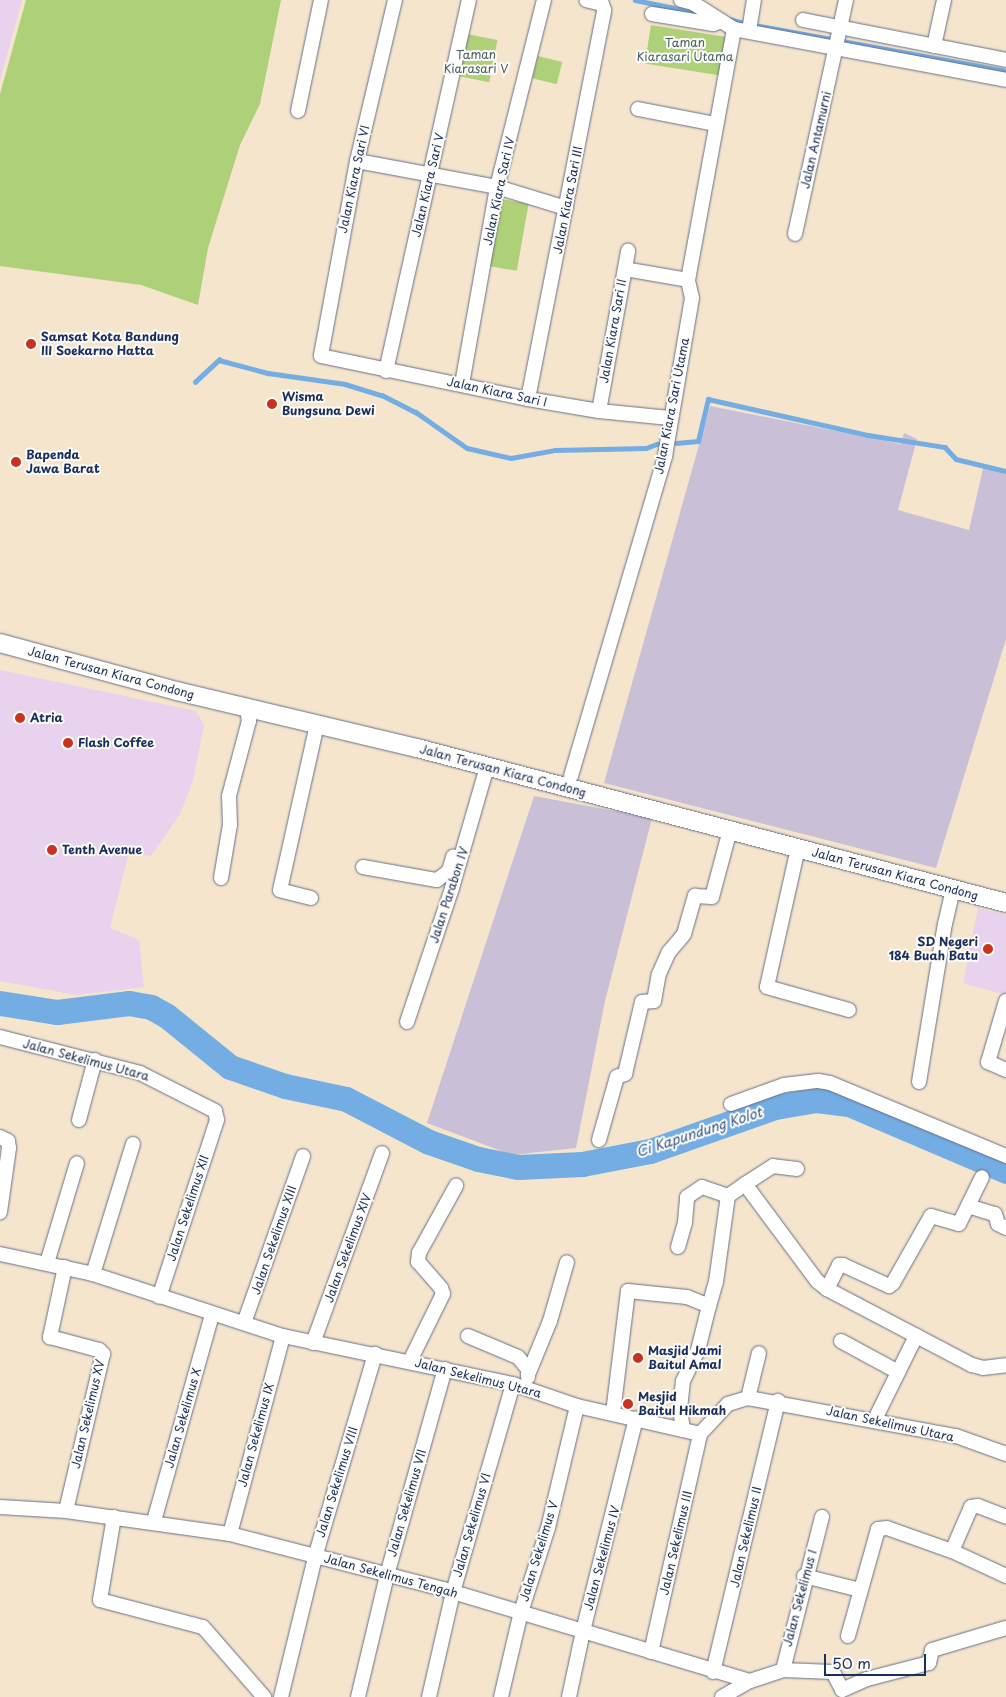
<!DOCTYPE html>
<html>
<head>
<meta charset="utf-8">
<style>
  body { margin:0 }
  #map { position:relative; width:1006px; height:1697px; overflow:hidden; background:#f5e5cd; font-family:"Playpen Sans",sans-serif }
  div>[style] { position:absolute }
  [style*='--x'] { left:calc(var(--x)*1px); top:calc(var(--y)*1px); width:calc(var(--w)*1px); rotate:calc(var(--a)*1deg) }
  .built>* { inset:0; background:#e8d2ee }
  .industrial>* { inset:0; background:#c9bfd7 }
  .green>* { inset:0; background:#aed079; transform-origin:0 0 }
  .stream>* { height:4.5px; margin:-2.25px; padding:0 2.25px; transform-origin:2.25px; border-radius:2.25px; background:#73ade3 }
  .river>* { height:25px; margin:-12.5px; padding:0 12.5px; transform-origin:12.5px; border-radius:12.5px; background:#73ade3 }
  .roads { filter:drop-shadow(0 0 1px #676f85) drop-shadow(0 0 1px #676f85) }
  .minor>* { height:14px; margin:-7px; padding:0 7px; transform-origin:7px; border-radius:7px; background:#fff }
  .major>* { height:18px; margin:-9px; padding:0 9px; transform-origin:9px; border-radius:9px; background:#fff }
  .dots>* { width:14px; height:14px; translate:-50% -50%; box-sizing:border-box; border:2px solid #fdfcf7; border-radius:50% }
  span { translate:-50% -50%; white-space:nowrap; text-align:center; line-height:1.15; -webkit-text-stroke:4px #fdfcf7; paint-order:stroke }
  .park-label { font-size:12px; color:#475f66 }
  .street-label { font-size:12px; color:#1b2f5e }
  .poi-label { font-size:12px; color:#1b2f5e; font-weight:700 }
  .left { translate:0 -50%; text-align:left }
  .right { translate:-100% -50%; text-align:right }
  .water-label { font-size:14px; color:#3a5b8d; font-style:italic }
  .scale { position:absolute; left:824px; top:1654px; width:102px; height:22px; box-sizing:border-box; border:2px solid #1b2f5e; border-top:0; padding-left:6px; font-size:15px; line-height:18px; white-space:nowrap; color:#1b2f5e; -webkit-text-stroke:4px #fdfcf7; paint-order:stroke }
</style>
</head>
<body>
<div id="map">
  <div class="built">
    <div style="clip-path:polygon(0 0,22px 0,0 81px)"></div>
    <div style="clip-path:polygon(0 670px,196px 711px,204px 725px,193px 781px,180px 814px,151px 856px,129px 852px,110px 928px,139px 940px,144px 987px,76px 995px,0 981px)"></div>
    <div style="clip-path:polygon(978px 908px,1006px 915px,1006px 995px,963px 983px)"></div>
  </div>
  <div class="industrial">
    <div style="clip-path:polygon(710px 406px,901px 444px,904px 433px,917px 439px,898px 510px,969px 530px,984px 464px,1006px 470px,1006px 639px,936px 868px,604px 783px)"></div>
    <div style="clip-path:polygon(534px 796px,652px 818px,605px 1001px,576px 1148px,512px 1155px,427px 1123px)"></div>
  </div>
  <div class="green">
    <div style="clip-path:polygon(26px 0,281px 0,260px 104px,240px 145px,208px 248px,198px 305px,141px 285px,0 266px,0 94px)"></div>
    <div style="left:651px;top:25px;width:75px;height:39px;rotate:9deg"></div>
    <div style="left:467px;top:34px;width:31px;height:43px;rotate:11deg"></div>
    <div style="left:538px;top:56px;width:25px;height:23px;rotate:14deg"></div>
    <div style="left:501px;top:199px;width:28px;height:68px;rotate:10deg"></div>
  </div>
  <div class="stream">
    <div style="--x:635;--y:0;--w:56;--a:11.3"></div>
    <div style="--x:690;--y:11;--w:10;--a:29"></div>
    <div style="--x:729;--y:19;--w:16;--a:15"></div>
    <div style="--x:754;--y:25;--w:256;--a:10.3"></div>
    <div style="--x:195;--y:382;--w:33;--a:-43"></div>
    <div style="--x:219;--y:360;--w:51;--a:14.9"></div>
    <div style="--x:268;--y:373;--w:78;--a:8.1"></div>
    <div style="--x:345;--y:384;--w:39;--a:17"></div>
    <div style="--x:382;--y:395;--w:38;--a:27"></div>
    <div style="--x:416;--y:412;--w:62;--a:35.2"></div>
    <div style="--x:467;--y:448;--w:45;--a:12.8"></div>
    <div style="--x:511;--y:458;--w:45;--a:-10.3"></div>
    <div style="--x:555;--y:450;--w:91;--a:-1.3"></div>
    <div style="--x:646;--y:448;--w:12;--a:-20"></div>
    <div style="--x:676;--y:443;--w:22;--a:-5"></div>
    <div style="--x:698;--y:441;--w:43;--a:-76.6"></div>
    <div style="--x:708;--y:399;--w:164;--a:12.7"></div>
    <div style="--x:868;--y:435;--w:78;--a:8.9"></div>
    <div style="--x:945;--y:447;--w:16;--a:47"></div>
    <div style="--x:956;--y:459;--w:51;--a:13.5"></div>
  </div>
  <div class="river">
    <div style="--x:0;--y:1003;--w:58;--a:9"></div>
    <div style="--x:57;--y:1012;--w:73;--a:-7.1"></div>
    <div style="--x:129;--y:1003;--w:22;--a:10"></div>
    <div style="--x:151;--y:1007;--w:18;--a:29"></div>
    <div style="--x:167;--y:1016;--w:81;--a:39"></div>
    <div style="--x:230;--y:1067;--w:58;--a:19.1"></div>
    <div style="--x:285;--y:1086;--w:62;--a:12"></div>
    <div style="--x:346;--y:1099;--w:93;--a:27.4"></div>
    <div style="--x:429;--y:1142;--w:52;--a:19.1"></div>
    <div style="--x:478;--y:1159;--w:41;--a:11.3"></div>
    <div style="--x:518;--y:1167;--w:64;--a:-2.7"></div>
    <div style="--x:582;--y:1164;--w:69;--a:-10.8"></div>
    <div style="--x:650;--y:1151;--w:133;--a:-19.4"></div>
    <div style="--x:775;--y:1107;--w:42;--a:-9.7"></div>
    <div style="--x:816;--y:1100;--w:33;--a:7"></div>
    <div style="--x:849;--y:1104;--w:171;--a:23.1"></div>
  </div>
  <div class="roads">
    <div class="minor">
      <div style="--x:395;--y:0;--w:165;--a:103.3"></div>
      <div style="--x:357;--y:161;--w:198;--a:100.5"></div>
      <div style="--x:321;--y:356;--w:211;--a:11.7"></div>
      <div style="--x:528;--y:399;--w:72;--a:9.6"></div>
      <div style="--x:599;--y:411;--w:71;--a:5.6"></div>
      <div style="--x:681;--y:0;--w:12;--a:14"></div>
      <div style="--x:693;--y:3;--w:49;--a:32.4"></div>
      <div style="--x:734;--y:29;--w:277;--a:10.6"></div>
      <div style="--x:652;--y:14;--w:62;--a:9.3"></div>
      <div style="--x:713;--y:24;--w:6;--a:-18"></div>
      <div style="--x:803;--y:20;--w:207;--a:11.1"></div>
      <div style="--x:749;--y:31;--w:31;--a:-81"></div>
      <div style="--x:934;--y:46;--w:47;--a:-77.7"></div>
      <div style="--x:638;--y:109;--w:78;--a:11"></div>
      <div style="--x:298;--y:111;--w:113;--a:-78.3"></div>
      <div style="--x:357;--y:161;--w:142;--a:10.5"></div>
      <div style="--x:497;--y:187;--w:72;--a:16.9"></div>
      <div style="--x:795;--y:234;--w:239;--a:-77.7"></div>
      <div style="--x:625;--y:269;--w:64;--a:9.9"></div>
      <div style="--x:386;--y:371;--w:380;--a:-77.4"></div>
      <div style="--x:462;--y:384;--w:200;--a:-79.9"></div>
      <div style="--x:497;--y:187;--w:193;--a:-75.9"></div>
      <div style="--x:528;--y:399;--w:396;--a:-78.9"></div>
      <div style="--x:604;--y:10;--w:6;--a:-108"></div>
      <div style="--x:602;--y:4;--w:16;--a:-166"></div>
      <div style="--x:599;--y:411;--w:163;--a:-79.7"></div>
      <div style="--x:571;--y:776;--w:334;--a:-73.6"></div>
      <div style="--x:665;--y:456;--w:160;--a:-80.3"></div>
      <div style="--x:692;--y:298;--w:18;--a:-103"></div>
      <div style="--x:688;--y:280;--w:255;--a:-79.6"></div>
      <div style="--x:798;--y:848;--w:142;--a:102.6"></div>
      <div style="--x:767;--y:987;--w:85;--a:15.7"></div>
      <div style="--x:363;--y:867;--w:75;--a:10"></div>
      <div style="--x:437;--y:880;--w:15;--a:-37"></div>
      <div style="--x:449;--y:871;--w:15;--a:-74"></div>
      <div style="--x:221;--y:878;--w:54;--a:-80.4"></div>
      <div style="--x:230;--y:825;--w:29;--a:-92"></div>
      <div style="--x:229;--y:796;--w:78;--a:-75.1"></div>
      <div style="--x:249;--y:721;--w:13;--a:-99"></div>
      <div style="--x:311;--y:898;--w:32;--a:-166"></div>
      <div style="--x:280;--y:890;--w:170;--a:-77.4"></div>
      <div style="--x:1006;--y:1001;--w:64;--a:106.4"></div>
      <div style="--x:988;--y:1062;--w:20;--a:24"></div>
      <div style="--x:407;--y:1022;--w:141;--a:-71.4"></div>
      <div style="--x:452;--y:888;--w:126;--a:-73.9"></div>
      <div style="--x:0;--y:1037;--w:145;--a:14.4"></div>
      <div style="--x:140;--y:1073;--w:84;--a:26.9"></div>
      <div style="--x:215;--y:1111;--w:9;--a:77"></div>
      <div style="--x:217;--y:1120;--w:186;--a:108.1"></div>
      <div style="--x:919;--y:1082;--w:160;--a:-80.7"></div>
      <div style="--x:945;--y:924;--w:36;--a:-77"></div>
      <div style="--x:731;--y:1104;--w:56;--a:-19.7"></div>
      <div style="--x:784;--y:1085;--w:34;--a:-7"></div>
      <div style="--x:818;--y:1081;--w:12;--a:9"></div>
      <div style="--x:830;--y:1083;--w:191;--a:22.5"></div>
      <div style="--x:79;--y:1120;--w:62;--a:-75.1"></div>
      <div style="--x:0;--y:1137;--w:9;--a:27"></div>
      <div style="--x:8;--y:1141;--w:7;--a:82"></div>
      <div style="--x:9;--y:1148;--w:65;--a:98"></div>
      <div style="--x:599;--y:1140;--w:66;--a:-74.1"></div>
      <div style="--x:617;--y:1077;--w:9;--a:-21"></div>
      <div style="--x:625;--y:1074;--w:74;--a:-76.7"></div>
      <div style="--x:642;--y:1002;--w:12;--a:-5"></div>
      <div style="--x:654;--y:1001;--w:27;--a:-80"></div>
      <div style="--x:659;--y:974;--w:24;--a:-66"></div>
      <div style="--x:669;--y:952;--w:23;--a:-50"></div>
      <div style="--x:684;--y:934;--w:40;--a:-74"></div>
      <div style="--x:695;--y:896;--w:17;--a:3"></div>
      <div style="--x:712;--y:897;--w:69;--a:-75"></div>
      <div style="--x:797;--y:1169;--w:24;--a:-173"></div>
      <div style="--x:773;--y:1166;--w:33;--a:147"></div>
      <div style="--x:745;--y:1184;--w:121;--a:53.4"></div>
      <div style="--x:817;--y:1281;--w:13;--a:39"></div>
      <div style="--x:827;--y:1289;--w:164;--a:27.7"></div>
      <div style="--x:972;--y:1365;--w:11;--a:15"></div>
      <div style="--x:983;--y:1368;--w:23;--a:-7"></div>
      <div style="--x:968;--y:1206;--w:28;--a:17"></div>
      <div style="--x:995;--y:1214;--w:10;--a:73"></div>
      <div style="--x:998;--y:1224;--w:9;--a:27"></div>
      <div style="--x:678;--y:1247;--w:26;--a:-74"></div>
      <div style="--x:685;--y:1222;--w:25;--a:-85"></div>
      <div style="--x:687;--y:1197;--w:18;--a:-34"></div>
      <div style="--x:702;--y:1187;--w:28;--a:19"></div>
      <div style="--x:728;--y:1196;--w:21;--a:-35"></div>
      <div style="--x:0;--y:1254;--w:95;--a:12.1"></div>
      <div style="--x:93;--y:1274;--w:200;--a:18.1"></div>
      <div style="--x:283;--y:1336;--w:235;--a:11.8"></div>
      <div style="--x:513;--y:1384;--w:68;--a:19"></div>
      <div style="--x:577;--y:1406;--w:126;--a:12.8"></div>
      <div style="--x:700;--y:1434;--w:41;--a:-47"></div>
      <div style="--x:728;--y:1404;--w:21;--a:-17"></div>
      <div style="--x:748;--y:1398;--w:211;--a:10.4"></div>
      <div style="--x:956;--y:1436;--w:53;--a:19.8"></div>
      <div style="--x:47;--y:1263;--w:104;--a:-73.3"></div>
      <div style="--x:65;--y:1267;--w:72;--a:102.1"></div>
      <div style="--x:50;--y:1337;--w:51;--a:14.9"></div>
      <div style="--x:99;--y:1350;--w:6;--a:45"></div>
      <div style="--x:103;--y:1354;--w:161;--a:103.3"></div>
      <div style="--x:93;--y:1274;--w:136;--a:-72.9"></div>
      <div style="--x:827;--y:1289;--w:27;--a:-63"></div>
      <div style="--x:839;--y:1265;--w:4;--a:0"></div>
      <div style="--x:843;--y:1265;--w:51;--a:24.5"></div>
      <div style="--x:889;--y:1286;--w:5;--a:-37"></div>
      <div style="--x:893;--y:1283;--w:77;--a:-60.4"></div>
      <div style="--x:931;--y:1216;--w:29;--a:16"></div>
      <div style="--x:959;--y:1224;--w:52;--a:-63.9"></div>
      <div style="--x:244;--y:1323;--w:177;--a:-70.5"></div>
      <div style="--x:468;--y:1336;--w:54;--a:22.8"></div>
      <div style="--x:518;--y:1357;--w:16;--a:50"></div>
      <div style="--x:528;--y:1369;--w:8;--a:90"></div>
      <div style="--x:841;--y:1341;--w:65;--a:28.5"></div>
      <div style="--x:313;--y:1343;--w:202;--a:-70"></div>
      <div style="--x:410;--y:1361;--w:75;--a:-63.8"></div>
      <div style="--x:443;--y:1294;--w:6;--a:-108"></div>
      <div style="--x:441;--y:1288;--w:35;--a:-131"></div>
      <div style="--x:418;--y:1262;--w:9;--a:-84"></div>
      <div style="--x:419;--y:1253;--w:77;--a:-61.1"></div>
      <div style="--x:529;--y:1372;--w:55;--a:-67.6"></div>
      <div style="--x:550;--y:1321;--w:61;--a:-73.9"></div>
      <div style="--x:748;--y:1398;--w:46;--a:-76.3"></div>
      <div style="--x:613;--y:1413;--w:123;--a:-83"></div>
      <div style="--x:628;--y:1291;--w:59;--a:5.8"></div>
      <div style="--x:687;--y:1297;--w:24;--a:22"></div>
      <div style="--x:709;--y:1306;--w:25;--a:-74"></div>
      <div style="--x:716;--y:1282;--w:87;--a:-82.1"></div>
      <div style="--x:875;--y:1419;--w:93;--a:-63.7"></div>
      <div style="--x:683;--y:1430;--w:21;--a:-98"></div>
      <div style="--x:680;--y:1409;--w:28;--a:-84"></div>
      <div style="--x:683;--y:1381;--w:34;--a:-64"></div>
      <div style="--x:698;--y:1350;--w:45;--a:-76"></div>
      <div style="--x:0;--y:1507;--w:66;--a:3.5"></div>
      <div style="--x:66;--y:1511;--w:166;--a:8"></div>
      <div style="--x:230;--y:1534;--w:220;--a:14.5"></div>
      <div style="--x:443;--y:1589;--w:320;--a:16.7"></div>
      <div style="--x:750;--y:1681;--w:35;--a:-18"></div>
      <div style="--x:783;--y:1670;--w:158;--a:-75.7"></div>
      <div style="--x:114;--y:1517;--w:84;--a:99.6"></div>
      <div style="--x:100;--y:1600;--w:106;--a:14.7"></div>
      <div style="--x:203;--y:1627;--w:93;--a:48.9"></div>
      <div style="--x:154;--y:1521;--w:215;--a:-74.3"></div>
      <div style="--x:230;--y:1534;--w:205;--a:-75"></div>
      <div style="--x:952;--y:1551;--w:60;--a:24.8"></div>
      <div style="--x:804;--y:1576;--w:58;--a:14"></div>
      <div style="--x:848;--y:1636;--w:111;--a:-74.3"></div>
      <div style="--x:878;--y:1529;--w:9;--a:-6"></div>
      <div style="--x:887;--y:1528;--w:69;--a:19.5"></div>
      <div style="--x:952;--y:1551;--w:48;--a:-66.6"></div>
      <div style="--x:971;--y:1507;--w:7;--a:-8"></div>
      <div style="--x:978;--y:1506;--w:30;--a:21"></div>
      <div style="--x:651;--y:1652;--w:223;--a:-77.3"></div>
      <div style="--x:783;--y:1670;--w:50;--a:2.3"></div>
      <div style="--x:833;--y:1672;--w:20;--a:63"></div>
      <div style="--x:842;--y:1690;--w:27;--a:-24"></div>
      <div style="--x:867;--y:1679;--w:64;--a:-14.5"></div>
      <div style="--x:929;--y:1663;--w:13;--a:-77"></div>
      <div style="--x:932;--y:1650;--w:77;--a:-16.6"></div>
      <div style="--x:713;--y:1672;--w:279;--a:-76.5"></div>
      <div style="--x:281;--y:1697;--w:144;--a:-76.3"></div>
      <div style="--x:315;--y:1557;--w:212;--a:-73.5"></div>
      <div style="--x:358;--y:1697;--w:125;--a:-76.6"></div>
      <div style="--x:387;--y:1575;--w:214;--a:-74.3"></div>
      <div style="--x:429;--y:1697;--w:108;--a:-77.1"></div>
      <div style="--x:453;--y:1592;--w:216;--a:-73.9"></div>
      <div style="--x:501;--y:1697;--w:87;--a:-76.8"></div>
      <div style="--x:521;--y:1612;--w:88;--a:-72.2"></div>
      <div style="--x:548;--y:1528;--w:125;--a:-76.6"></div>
      <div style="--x:569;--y:1697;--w:67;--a:-78"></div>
      <div style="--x:583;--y:1631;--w:219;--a:-76"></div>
      <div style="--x:722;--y:1697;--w:32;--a:-30"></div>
    </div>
    <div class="major">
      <div style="--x:0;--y:643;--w:183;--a:15.2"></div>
      <div style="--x:177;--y:691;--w:247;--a:13.4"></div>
      <div style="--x:417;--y:748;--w:609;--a:14.74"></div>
    </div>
  </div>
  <div class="dots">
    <div style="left:31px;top:344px;background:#c8321e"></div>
    <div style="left:272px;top:404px;background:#c8321e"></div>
    <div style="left:16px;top:462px;background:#c8321e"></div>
    <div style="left:20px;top:718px;background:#c8321e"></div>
    <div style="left:68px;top:743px;background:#c8321e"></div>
    <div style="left:52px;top:850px;background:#c8321e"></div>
    <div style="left:988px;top:949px;background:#c8321e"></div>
    <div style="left:638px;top:1358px;background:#c8321e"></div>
    <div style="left:628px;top:1404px;background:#c8321e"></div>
  </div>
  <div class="park-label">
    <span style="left:685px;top:50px">Taman<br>Kiarasari Utama</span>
    <span style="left:476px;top:62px">Taman<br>Kiarasari V</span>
  </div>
  <div class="street-label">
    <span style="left:816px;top:140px;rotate:-77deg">Jalan Antamurni</span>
    <span style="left:354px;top:179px;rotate:-78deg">Jalan Kiara Sari VI</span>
    <span style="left:428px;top:185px;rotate:-77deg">Jalan Kiara Sari V</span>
    <span style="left:499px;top:191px;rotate:-78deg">Jalan Kiara Sari IV</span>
    <span style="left:568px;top:200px;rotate:-79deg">Jalan Kiara Sari III</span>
    <span style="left:613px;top:331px;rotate:-80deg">Jalan Kiara Sari II</span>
    <span style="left:497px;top:392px;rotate:12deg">Jalan Kiara Sari I</span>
    <span style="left:672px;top:406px;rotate:-79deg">Jalan Kiara Sari Utama</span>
    <span style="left:111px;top:673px;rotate:15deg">Jalan Terusan Kiara Condong</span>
    <span style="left:503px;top:771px;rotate:15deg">Jalan Terusan Kiara Condong</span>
    <span style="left:895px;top:874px;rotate:15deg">Jalan Terusan Kiara Condong</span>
    <span style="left:449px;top:895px;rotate:-72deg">Jalan Parabon IV</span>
    <span style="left:86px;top:1060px;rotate:15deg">Jalan Sekelimus Utara</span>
    <span style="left:188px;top:1208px;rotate:-72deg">Jalan Sekelimus XII</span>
    <span style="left:274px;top:1240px;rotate:-71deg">Jalan Sekelimus XIII</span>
    <span style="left:348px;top:1248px;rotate:-70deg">Jalan Sekelimus XIV</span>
    <span style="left:478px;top:1378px;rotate:14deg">Jalan Sekelimus Utara</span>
    <span style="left:88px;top:1414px;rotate:-77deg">Jalan Sekelimus XV</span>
    <span style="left:183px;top:1418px;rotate:-74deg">Jalan Sekelimus X</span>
    <span style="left:890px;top:1424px;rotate:12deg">Jalan Sekelimus Utara</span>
    <span style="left:256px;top:1435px;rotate:-75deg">Jalan Sekelimus IX</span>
    <span style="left:337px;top:1482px;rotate:-73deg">Jalan Sekelimus VIII</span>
    <span style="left:407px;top:1503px;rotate:-74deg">Jalan Sekelimus VII</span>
    <span style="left:472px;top:1525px;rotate:-74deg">Jalan Sekelimus VI</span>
    <span style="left:746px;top:1537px;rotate:-77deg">Jalan Sekelimus II</span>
    <span style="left:676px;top:1543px;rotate:-77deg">Jalan Sekelimus III</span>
    <span style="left:539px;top:1551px;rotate:-73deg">Jalan Sekelimus V</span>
    <span style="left:602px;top:1558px;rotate:-75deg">Jalan Sekelimus IV</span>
    <span style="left:391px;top:1576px;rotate:15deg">Jalan Sekelimus Tengah</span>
    <span style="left:800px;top:1598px;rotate:-75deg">Jalan Sekelimus I</span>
  </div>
  <div class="poi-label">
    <span class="left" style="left:41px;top:344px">Samsat Kota Bandung<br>III Soekarno Hatta</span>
    <span class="left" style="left:282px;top:404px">Wisma<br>Bungsuna Dewi</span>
    <span class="left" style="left:26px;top:462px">Bapenda<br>Jawa Barat</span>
    <span class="left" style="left:30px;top:718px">Atria</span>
    <span class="left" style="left:78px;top:743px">Flash Coffee</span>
    <span class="left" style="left:62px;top:850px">Tenth Avenue</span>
    <span class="right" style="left:978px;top:949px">SD Negeri<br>184 Buah Batu</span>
    <span class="left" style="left:648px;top:1358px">Masjid Jami<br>Baitul Amal</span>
    <span class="left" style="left:638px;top:1404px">Mesjid<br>Baitul Hikmah</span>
  </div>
  <div class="water-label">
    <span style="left:699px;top:1132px;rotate:-18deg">Ci Kapundung Kolot</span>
  </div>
  <div class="scale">50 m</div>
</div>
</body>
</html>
